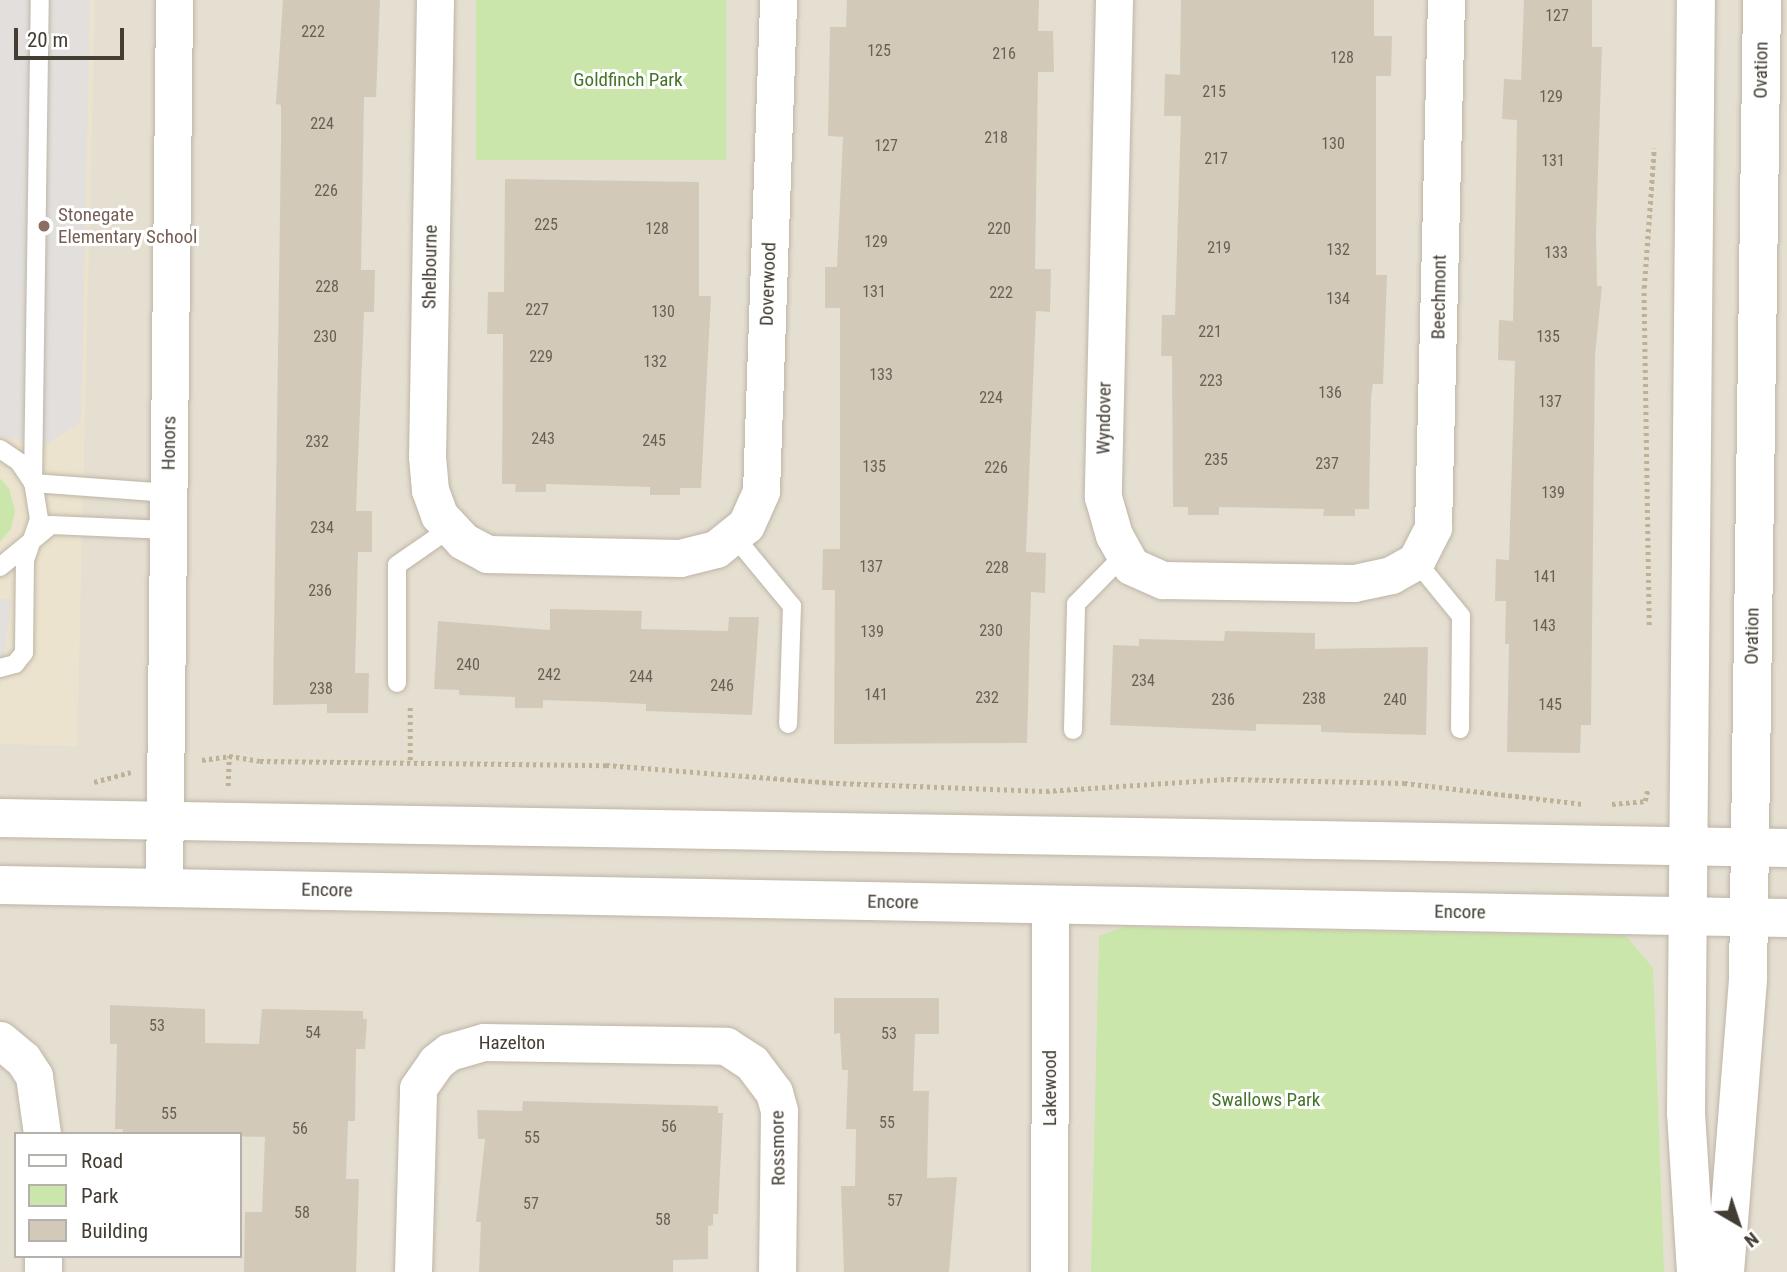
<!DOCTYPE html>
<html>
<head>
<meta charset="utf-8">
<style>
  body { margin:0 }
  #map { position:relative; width:1787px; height:1272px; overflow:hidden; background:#f2ede3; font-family:"Roboto Condensed",sans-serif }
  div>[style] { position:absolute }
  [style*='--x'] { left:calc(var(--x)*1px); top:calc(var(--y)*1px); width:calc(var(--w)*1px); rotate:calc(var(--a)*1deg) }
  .residential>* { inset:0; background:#e5dfd1 }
  .education>* { inset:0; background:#ebe3cd }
  .green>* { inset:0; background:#cbe6ab; transform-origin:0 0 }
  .parking>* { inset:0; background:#e2dfdc }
  .building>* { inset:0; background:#d3c9b9 }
  .path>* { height:4.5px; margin-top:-2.25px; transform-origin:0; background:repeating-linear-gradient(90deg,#beb197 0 3.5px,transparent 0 7px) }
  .roads { filter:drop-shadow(0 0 2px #bdb5a6) drop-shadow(0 0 2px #bdb5a6) }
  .service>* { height:18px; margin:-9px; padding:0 9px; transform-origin:9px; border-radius:9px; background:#fff }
  .minor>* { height:37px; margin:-18.5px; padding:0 18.5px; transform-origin:18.5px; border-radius:18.5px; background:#fff }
  .tertiary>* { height:38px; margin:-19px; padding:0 19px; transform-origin:19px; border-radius:19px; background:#fff }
  .dots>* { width:19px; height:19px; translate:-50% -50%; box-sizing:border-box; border:4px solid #fff; border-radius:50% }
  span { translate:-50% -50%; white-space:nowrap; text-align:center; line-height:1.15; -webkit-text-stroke:6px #fff; paint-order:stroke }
  .number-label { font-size:16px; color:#676054 }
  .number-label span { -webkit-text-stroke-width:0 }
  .street-label { font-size:19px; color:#433d33 }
  .park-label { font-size:19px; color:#447428 }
  .education-label { font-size:19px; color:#785e54 }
  .left { translate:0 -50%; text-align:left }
  .legend { position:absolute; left:14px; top:1132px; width:228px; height:126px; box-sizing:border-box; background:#fff; border:2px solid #b4b1ad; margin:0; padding:9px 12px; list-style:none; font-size:21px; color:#433d33 }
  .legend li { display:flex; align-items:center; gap:14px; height:35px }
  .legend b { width:35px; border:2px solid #b4b1ad }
  .north { position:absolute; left:1703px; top:1188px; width:70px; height:70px; -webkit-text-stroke:5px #fff; paint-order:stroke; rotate:141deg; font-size:19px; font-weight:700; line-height:28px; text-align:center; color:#433d33 }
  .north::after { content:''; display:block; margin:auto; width:24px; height:32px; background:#433d33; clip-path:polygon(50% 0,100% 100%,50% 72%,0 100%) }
  .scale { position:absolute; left:14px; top:28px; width:110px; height:32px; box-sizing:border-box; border:4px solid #433d33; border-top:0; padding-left:9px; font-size:21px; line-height:24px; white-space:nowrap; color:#433d33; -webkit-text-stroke:5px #fff; paint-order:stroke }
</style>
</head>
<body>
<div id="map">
  <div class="residential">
    <div style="clip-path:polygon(evenodd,0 0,1787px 0,1787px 1272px,0 1272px,0 0,16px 1134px,240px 1134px,240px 1256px,16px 1256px,16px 1134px)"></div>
  </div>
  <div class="education">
    <div style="clip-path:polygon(0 0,95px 0,77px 746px,0 744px)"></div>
  </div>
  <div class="green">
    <div style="left:476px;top:0;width:250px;height:160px"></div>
    <div style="clip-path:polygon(0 478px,9px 489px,15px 510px,11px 529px,0 542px)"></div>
    <div style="clip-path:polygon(1124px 927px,1626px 936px,1653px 968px,1664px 1272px,1091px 1272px,1099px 936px)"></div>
  </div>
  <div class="parking">
    <div style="clip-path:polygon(0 0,90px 0,81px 422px,50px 442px,0 437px)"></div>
    <div style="clip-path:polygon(0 599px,11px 599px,0 689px)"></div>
  </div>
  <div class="building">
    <div style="clip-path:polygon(283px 0,380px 0,376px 97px,364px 97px,361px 270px,375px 270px,374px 312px,364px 312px,356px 511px,372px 511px,372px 552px,358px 552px,355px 673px,369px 673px,368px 713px,327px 713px,327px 704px,273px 705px,281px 141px,281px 105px,276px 104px)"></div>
    <div style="clip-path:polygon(847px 0,1039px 0,1038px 31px,1053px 31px,1054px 72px,1038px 72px,1035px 269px,1051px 269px,1050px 312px,1036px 311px,1026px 552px,1046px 553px,1045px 593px,1031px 592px,1027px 743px,834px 744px,835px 590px,822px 590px,823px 549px,840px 549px,840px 308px,825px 308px,825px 267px,837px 267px,843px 137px,828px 136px,830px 27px,846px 27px)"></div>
    <div style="clip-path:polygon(1181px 0,1374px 0,1374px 36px,1392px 36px,1391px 76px,1376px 76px,1376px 275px,1387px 275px,1383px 384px,1373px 384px,1371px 397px,1369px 509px,1355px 509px,1355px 516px,1323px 516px,1324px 509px,1219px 507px,1219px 515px,1188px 515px,1188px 507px,1173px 507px,1172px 356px,1161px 356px,1162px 315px,1175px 315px,1181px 116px,1164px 116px,1165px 74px,1180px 75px)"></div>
    <div style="clip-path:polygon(1524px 0,1592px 0,1592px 47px,1602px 47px,1596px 234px,1597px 286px,1602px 286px,1595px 355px,1591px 725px,1581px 725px,1580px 753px,1507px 752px,1509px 644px,1505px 644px,1506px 601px,1495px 601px,1496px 559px,1509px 560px,1515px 361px,1498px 360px,1499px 320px,1513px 321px,1515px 226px,1517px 120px,1502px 119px,1504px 79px,1521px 80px)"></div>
    <div style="clip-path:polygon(505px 179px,699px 182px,699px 296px,711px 296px,701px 488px,680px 488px,680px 495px,650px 495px,650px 487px,546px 484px,546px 492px,515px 492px,516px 484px,502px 484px,503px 334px,487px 334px,488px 292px,504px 292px)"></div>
    <div style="clip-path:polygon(550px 609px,642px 611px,641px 629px,728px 631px,729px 617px,759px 617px,752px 715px,646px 711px,646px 704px,606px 702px,543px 700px,543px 708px,515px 708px,515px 697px,459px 695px,459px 690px,434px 689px,438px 621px,550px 630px)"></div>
    <div style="clip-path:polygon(1225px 631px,1315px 633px,1315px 649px,1428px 647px,1426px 735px,1321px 732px,1321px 725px,1256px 724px,1256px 731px,1110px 725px,1113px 645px,1139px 646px,1139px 639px,1224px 641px)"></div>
    <div style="clip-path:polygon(834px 998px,939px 998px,939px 1034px,915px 1034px,913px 1091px,929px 1091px,927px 1178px,957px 1177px,949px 1272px,844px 1272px,841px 1186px,855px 1186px,856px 1129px,846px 1129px,848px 1070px,842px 1070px,840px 1033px,834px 1034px)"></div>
    <div style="clip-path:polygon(110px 1005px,205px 1009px,205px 1043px,259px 1044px,262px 1009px,363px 1011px,363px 1019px,367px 1019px,365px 1049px,356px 1049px,355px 1121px,348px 1121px,346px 1179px,359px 1179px,356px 1272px,244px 1272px,245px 1212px,262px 1212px,265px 1137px,123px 1134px,123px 1129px,115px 1129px,117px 1044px,110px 1044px)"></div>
    <div style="clip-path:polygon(523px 1101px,718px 1106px,718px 1113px,723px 1113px,718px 1214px,713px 1214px,713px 1225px,708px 1226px,708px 1259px,673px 1260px,673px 1272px,479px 1272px,481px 1222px,476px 1222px,485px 1139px,478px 1139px,477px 1110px,522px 1111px)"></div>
  </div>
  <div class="path">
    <div style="--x:1649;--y:625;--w:337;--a:-90.9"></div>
    <div style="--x:1644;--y:288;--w:140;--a:-85.9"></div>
    <div style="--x:202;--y:760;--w:27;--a:-8"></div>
    <div style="--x:229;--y:756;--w:31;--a:9"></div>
    <div style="--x:260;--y:761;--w:346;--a:0.7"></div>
    <div style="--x:606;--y:765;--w:231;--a:4.5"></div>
    <div style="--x:836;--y:783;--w:210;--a:2.2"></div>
    <div style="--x:1046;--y:791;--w:181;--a:-3.8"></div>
    <div style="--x:1227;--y:779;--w:177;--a:1.3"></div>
    <div style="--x:1404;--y:783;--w:179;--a:6.7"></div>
    <div style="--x:410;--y:760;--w:54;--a:-90"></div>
    <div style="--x:94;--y:782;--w:38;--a:-15"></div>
    <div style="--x:228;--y:786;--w:30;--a:-88"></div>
    <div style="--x:1612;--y:804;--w:33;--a:-5"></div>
    <div style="--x:1645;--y:801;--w:13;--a:-77"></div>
  </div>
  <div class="roads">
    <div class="service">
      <div style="--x:0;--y:449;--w:23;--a:34"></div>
      <div style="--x:19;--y:462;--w:25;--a:56"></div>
      <div style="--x:33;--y:483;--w:136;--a:4.2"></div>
      <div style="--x:734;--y:536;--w:91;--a:50.4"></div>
      <div style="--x:792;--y:606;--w:118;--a:91.9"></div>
      <div style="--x:1416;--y:561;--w:71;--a:50.7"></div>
      <div style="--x:1461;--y:616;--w:113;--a:90.5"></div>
      <div style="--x:0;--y:567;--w:66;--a:-39.5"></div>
      <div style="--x:51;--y:525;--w:117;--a:2.4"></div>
      <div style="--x:0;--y:668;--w:16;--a:-15"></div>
      <div style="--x:15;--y:664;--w:14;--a:-51"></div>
      <div style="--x:24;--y:653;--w:93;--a:-89.4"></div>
      <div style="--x:25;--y:560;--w:43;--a:-71.1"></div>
      <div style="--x:39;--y:519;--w:36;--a:-99"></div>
      <div style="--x:33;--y:483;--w:483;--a:-89.2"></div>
      <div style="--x:397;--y:683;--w:118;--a:-90"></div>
      <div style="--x:397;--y:565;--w:63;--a:-34.7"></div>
      <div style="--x:1073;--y:730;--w:126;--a:-88.6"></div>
      <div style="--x:1076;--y:604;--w:70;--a:-45.6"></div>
    </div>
    <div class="minor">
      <div style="--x:435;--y:0;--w:456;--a:91"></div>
      <div style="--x:427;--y:456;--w:34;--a:85"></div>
      <div style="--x:430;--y:490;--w:27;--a:70"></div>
      <div style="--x:439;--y:515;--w:35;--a:47"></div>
      <div style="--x:463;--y:541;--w:27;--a:28"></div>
      <div style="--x:487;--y:554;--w:193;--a:1.2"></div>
      <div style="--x:680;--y:558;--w:37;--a:-14"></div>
      <div style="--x:716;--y:549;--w:38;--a:-39"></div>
      <div style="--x:746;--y:525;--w:37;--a:-66"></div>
      <div style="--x:761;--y:491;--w:491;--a:-88"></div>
      <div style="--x:1114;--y:0;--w:497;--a:91.3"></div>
      <div style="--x:1103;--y:497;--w:40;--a:74"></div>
      <div style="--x:1114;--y:535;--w:35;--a:61"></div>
      <div style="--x:1131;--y:566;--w:35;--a:24"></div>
      <div style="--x:1163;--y:580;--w:191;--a:0.9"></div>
      <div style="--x:1354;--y:583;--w:38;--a:-12"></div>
      <div style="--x:1391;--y:575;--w:29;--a:-29"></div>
      <div style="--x:1416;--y:561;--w:38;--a:-63"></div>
      <div style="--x:1433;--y:527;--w:527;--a:-88.59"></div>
      <div style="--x:164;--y:886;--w:886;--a:-89.35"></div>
      <div style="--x:0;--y:1040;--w:30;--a:40"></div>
      <div style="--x:23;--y:1059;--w:20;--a:57"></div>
      <div style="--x:34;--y:1076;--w:59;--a:82.1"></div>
      <div style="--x:43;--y:1272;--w:16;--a:-90"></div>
      <div style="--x:413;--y:1272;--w:184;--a:-88.4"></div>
      <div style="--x:418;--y:1088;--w:32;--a:-55"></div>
      <div style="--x:436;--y:1062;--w:16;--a:-38"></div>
      <div style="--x:449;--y:1052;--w:36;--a:-16"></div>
      <div style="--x:484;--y:1042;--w:242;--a:0.9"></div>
      <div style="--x:726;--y:1046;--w:31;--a:33"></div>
      <div style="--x:752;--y:1063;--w:36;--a:53"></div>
      <div style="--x:774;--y:1092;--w:20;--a:75"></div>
      <div style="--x:779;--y:1111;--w:161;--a:90.7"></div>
      <div style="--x:1049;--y:1272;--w:367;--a:-89.8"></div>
    </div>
    <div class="tertiary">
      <div style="--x:0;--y:818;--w:1787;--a:0.96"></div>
      <div style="--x:0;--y:885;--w:1787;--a:1.06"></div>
      <div style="--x:1696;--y:1272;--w:159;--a:-93.6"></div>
      <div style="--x:1686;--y:1113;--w:1113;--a:-89.49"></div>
      <div style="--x:1725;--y:1272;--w:294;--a:-85.5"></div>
      <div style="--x:1748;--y:979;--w:979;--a:-89.18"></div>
    </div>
  </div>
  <div class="dots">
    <div style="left:44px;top:226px;background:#8d6e63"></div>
  </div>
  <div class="number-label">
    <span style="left:1557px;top:16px">127</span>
    <span style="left:313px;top:32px">222</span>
    <span style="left:879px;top:51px">125</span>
    <span style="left:1004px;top:54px">216</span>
    <span style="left:1342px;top:58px">128</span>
    <span style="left:1214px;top:92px">215</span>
    <span style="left:1551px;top:97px">129</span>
    <span style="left:322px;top:124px">224</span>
    <span style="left:996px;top:138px">218</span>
    <span style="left:1333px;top:144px">130</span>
    <span style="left:886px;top:146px">127</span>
    <span style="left:1216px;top:159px">217</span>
    <span style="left:1553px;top:161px">131</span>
    <span style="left:326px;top:191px">226</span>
    <span style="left:546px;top:225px">225</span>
    <span style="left:657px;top:229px">128</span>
    <span style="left:999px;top:229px">220</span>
    <span style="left:876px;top:242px">129</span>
    <span style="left:1219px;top:248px">219</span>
    <span style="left:1338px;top:250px">132</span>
    <span style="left:1556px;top:253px">133</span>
    <span style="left:327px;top:287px">228</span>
    <span style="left:874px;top:292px">131</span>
    <span style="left:1001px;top:293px">222</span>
    <span style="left:1338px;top:299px">134</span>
    <span style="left:537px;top:310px">227</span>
    <span style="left:663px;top:312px">130</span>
    <span style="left:1210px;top:332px">221</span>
    <span style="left:325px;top:337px">230</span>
    <span style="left:1548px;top:337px">135</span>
    <span style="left:541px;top:357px">229</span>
    <span style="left:655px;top:362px">132</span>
    <span style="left:881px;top:375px">133</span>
    <span style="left:1211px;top:381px">223</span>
    <span style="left:1330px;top:393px">136</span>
    <span style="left:991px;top:398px">224</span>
    <span style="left:1550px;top:402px">137</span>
    <span style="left:543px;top:439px">243</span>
    <span style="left:654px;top:441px">245</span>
    <span style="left:317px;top:442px">232</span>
    <span style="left:1216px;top:460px">235</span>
    <span style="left:1327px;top:464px">237</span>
    <span style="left:874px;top:467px">135</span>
    <span style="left:996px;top:468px">226</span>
    <span style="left:1553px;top:493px">139</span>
    <span style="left:322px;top:528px">234</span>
    <span style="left:871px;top:567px">137</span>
    <span style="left:997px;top:568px">228</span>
    <span style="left:1545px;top:577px">141</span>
    <span style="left:320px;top:591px">236</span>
    <span style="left:1544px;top:626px">143</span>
    <span style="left:991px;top:631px">230</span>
    <span style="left:872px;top:632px">139</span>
    <span style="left:468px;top:665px">240</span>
    <span style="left:549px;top:675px">242</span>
    <span style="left:641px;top:677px">244</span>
    <span style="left:1143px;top:681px">234</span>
    <span style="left:722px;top:686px">246</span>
    <span style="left:321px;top:689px">238</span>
    <span style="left:876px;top:695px">141</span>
    <span style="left:987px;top:698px">232</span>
    <span style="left:1314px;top:699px">238</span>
    <span style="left:1223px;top:700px">236</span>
    <span style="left:1395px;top:700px">240</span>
    <span style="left:1550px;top:705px">145</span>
    <span style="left:157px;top:1026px">53</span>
    <span style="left:313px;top:1033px">54</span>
    <span style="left:889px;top:1034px">53</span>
    <span style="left:169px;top:1114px">55</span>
    <span style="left:887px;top:1123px">55</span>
    <span style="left:669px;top:1127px">56</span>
    <span style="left:300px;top:1129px">56</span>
    <span style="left:532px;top:1138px">55</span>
    <span style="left:895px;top:1201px">57</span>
    <span style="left:531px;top:1204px">57</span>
    <span style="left:302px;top:1213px">58</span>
    <span style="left:663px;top:1220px">58</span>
  </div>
  <div class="street-label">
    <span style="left:1761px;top:70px;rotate:-89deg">Ovation</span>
    <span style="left:430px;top:267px;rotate:-89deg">Shelbourne</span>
    <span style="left:768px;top:284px;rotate:-88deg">Doverwood</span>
    <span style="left:1439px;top:297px;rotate:-89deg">Beechmont</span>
    <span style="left:1104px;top:418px;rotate:-89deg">Wyndover</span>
    <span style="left:169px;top:443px;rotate:-89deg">Honors</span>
    <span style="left:1752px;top:636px;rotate:-89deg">Ovation</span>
    <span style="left:327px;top:890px;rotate:1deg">Encore</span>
    <span style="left:893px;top:902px;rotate:1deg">Encore</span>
    <span style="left:1460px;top:912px;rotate:1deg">Encore</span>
    <span style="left:512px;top:1043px">Hazelton</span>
    <span style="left:1050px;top:1088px;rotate:-90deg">Lakewood</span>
    <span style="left:778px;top:1148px;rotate:-91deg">Rossmore</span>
  </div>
  <div class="park-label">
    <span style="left:628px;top:80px">Goldfinch Park</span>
    <span style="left:1266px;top:1100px">Swallows Park</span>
  </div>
  <div class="education-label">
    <span class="left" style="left:58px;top:226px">Stonegate<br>Elementary School</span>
  </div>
  <ul class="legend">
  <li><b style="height:9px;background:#fff"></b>Road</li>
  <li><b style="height:19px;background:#cbe6ab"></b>Park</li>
  <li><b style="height:19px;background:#d3c9b9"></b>Building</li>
  </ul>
  <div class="north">N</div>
  <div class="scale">20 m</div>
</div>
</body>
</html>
